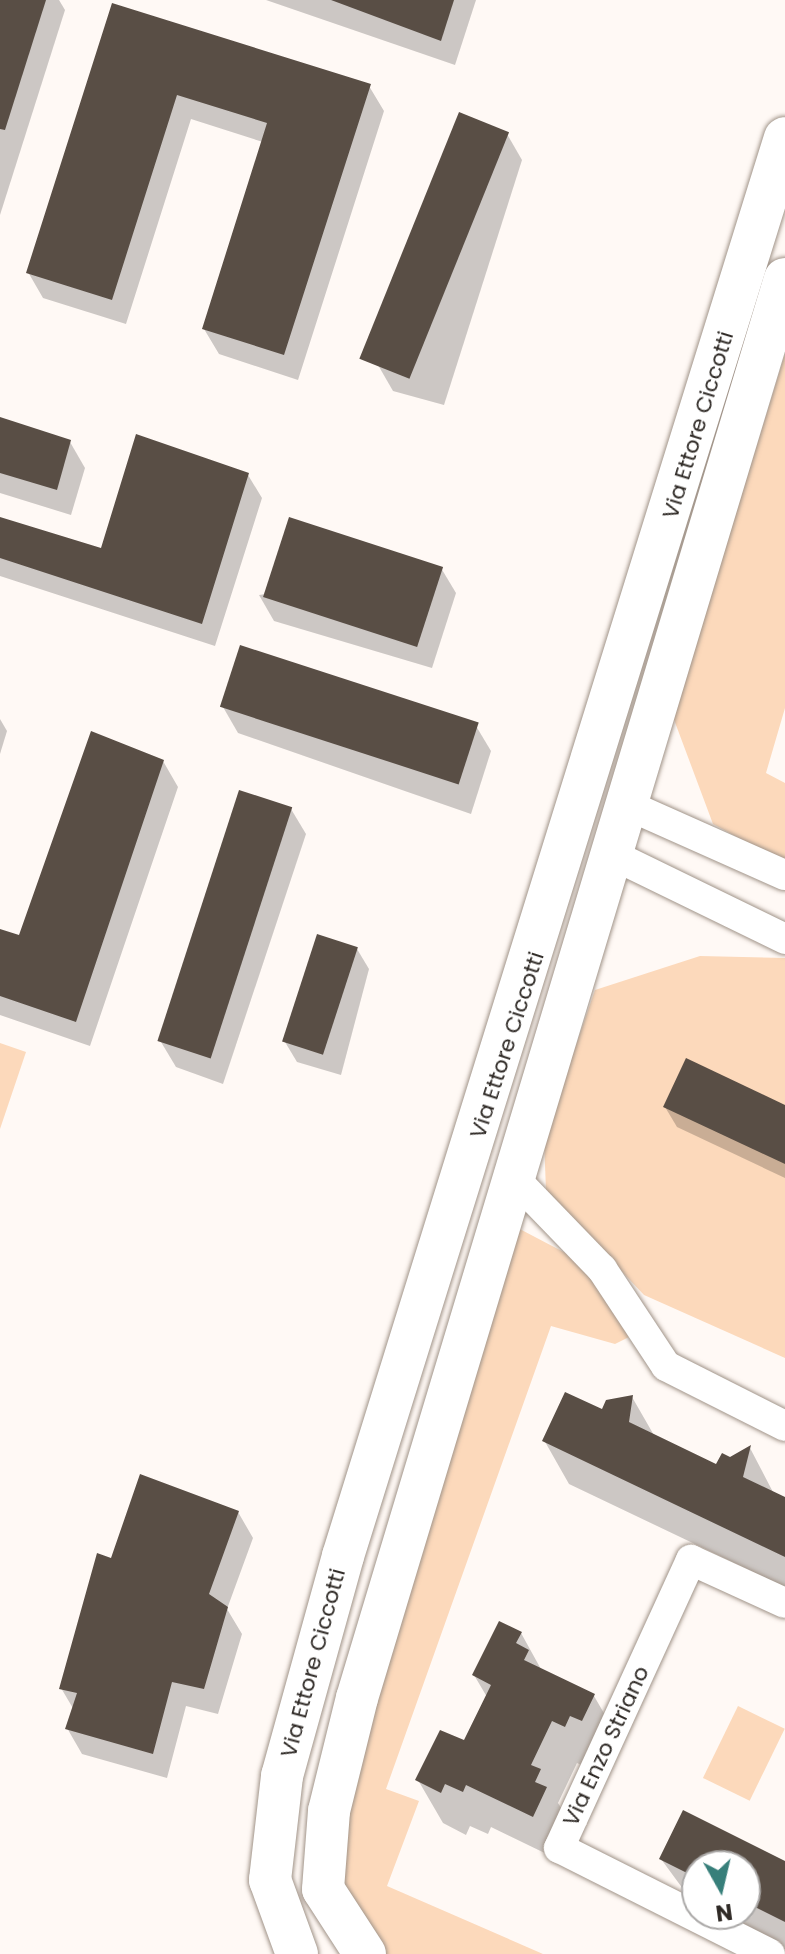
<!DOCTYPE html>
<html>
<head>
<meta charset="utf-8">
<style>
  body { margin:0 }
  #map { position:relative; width:785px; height:1954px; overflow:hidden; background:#fff9f5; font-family:Poppins,sans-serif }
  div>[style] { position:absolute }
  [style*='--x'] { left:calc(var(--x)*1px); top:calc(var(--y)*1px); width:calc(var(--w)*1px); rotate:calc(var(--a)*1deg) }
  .green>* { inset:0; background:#fcd9bb; transform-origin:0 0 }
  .shadow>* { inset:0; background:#0003 }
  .building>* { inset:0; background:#594e45; transform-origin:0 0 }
  .roads { filter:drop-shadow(0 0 2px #a19489) drop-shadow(0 0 2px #a19489) }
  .street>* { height:30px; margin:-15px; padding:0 15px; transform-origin:15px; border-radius:15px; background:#fff }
  .secondary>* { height:42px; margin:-21px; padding:0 21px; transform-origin:21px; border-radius:21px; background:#fff }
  span { translate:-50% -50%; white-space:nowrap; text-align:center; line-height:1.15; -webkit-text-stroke:8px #fff; paint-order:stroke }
  .street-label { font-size:22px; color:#2e2925 }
  .north { position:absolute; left:681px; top:1850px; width:80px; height:80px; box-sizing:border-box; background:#fff; border:2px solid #aba9a8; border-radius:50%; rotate:172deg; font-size:22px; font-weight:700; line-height:32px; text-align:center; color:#2e2925 }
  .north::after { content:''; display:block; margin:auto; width:28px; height:36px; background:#377f7a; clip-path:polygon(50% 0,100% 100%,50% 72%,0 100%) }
</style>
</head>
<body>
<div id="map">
  <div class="green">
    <div style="clip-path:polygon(785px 354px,785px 708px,766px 773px,785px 783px,785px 863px,713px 824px,673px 717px)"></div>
    <div style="clip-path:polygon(700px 956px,785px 958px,785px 1358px,644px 1295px,546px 1191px,544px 1138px,595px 990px)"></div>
    <div style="clip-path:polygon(0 1043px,26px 1052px,0 1129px)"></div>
    <div style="clip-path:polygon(514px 1226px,596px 1269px,629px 1337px,615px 1344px,551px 1326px,386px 1789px,419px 1801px,387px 1886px,543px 1954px,366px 1954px,322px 1851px)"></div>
    <div style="left:738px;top:1706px;width:52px;height:80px;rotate:26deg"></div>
  </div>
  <div class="shadow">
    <div style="clip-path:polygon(0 0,59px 0,65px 10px,0 215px)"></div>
    <div style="clip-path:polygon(266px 0,476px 0,455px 65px)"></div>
    <div style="clip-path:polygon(113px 5px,369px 86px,384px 111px,298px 380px,219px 354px,204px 329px,263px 142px,191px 119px,126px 324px,43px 298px,28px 272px)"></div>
    <div style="clip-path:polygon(507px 134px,522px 160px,444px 405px,393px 391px,378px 365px)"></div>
    <div style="clip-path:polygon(0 420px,70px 442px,85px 468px,71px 515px,0 493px)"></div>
    <div style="clip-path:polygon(248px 475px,262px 498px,215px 646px,0 576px,0 519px,102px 551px)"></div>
    <div style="clip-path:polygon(441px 568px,456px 593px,432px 668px,274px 621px,259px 595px)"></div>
    <div style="clip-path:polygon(223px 707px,476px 726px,491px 751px,471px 814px,238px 733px)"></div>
    <div style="clip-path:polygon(0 719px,7px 731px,0 754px)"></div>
    <div style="clip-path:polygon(163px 761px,178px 787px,90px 1046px,0 1015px,0 931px,20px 938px)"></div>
    <div style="clip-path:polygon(291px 809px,306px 834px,223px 1084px,176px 1067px,161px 1042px)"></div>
    <div style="clip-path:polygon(357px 949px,369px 969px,341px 1075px,297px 1062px,285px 1042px)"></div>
    <div style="clip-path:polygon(665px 1107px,785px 1107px,785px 1178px,677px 1127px)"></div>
    <div style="clip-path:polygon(632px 1397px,655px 1437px,717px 1467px,750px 1448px,774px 1494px,785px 1500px,785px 1587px,569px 1484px,544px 1440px)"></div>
    <div style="clip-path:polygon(238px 1512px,253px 1538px,227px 1609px,242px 1634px,218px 1714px,186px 1706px,167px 1778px,82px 1754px,67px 1728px,74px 1710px,61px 1688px)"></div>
    <div style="clip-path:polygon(521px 1633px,542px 1671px,594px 1696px,619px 1739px,590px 1769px,577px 1763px,558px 1803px,565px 1814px,557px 1859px,491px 1827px,488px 1834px,470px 1826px,466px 1835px,443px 1823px,418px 1780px,465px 1743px,487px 1697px,474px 1675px)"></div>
    <div style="clip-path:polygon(661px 1859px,785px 1864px,785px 1952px,704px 1914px,745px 1914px,745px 1866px,697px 1866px,697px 1908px)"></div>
  </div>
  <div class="building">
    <div style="clip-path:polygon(0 0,46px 0,5px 130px,0 129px)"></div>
    <div style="clip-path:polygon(331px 0,454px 0,441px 41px)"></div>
    <div style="clip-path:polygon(112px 3px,371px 84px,284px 355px,202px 329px,267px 123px,177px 95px,112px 300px,26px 273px)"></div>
    <div style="left:459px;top:112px;width:54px;height:266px;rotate:22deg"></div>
    <div style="clip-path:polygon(0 417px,71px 440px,57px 490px,0 473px)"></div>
    <div style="clip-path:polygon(136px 434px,249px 473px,202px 624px,0 558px,0 517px,101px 548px)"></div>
    <div style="left:289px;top:517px;width:162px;height:84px;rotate:18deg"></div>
    <div style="left:240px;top:645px;width:251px;height:65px;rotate:18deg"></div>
    <div style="clip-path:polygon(91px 731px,164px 760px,76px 1022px,0 996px,0 929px,19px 935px)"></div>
    <div style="left:239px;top:790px;width:56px;height:264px;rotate:18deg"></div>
    <div style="left:317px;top:934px;width:43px;height:113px;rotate:18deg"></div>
    <div style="clip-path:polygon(686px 1058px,785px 1105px,785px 1164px,663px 1107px)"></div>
    <div style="clip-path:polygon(565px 1392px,602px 1409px,606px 1400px,633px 1395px,629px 1422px,716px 1464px,722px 1453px,730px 1457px,751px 1445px,743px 1477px,785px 1497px,785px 1557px,542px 1441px)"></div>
    <div style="clip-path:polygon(140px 1474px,239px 1511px,209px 1594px,228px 1607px,204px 1689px,172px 1682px,153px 1754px,65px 1729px,77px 1693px,59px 1689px,97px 1553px,111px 1558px)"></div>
    <div style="clip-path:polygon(499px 1621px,522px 1632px,516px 1643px,529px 1650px,524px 1660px,595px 1694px,582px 1721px,570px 1716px,565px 1727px,552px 1721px,531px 1765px,541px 1769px,535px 1782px,547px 1787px,533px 1817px,466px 1785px,463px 1792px,445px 1784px,441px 1793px,415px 1780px,440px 1730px,464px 1740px,491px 1685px,472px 1675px)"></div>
    <div style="clip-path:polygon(683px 1810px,785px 1861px,785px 1922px,745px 1902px,745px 1866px,697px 1866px,697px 1878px,659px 1859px)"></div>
  </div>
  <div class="roads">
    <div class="street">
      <div style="--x:632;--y:807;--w:167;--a:24"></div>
      <div style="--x:615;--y:856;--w:189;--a:26"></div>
      <div style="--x:514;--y:1178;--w:127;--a:46"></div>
      <div style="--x:602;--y:1269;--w:116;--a:56.6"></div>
      <div style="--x:666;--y:1366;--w:133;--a:26.8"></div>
      <div style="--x:770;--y:1954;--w:236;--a:-153.3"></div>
      <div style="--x:559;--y:1848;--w:317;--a:-65.4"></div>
      <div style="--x:691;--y:1560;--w:103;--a:24.6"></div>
    </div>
    <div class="secondary">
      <div style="--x:297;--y:1954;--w:79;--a:-110"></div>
      <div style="--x:270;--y:1880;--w:105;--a:-83.4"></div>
      <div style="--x:282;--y:1776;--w:228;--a:-74.5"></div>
      <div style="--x:343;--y:1556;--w:1485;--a:-72.69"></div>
      <div style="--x:365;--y:1954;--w:77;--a:-122.9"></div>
      <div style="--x:323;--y:1889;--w:78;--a:-85.6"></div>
      <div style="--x:329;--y:1811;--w:116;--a:-76.1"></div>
      <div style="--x:357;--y:1698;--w:1482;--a:-73.22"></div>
    </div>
  </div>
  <div class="street-label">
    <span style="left:698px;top:425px;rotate:-73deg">Via Ettore Ciccotti</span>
    <span style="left:507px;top:1045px;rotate:-72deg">Via Ettore Ciccotti</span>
    <span style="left:313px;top:1663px;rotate:-75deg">Via Ettore Ciccotti</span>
    <span style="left:606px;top:1746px;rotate:-65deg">Via Enzo Striano</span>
  </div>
  <div class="north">N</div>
</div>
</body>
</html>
